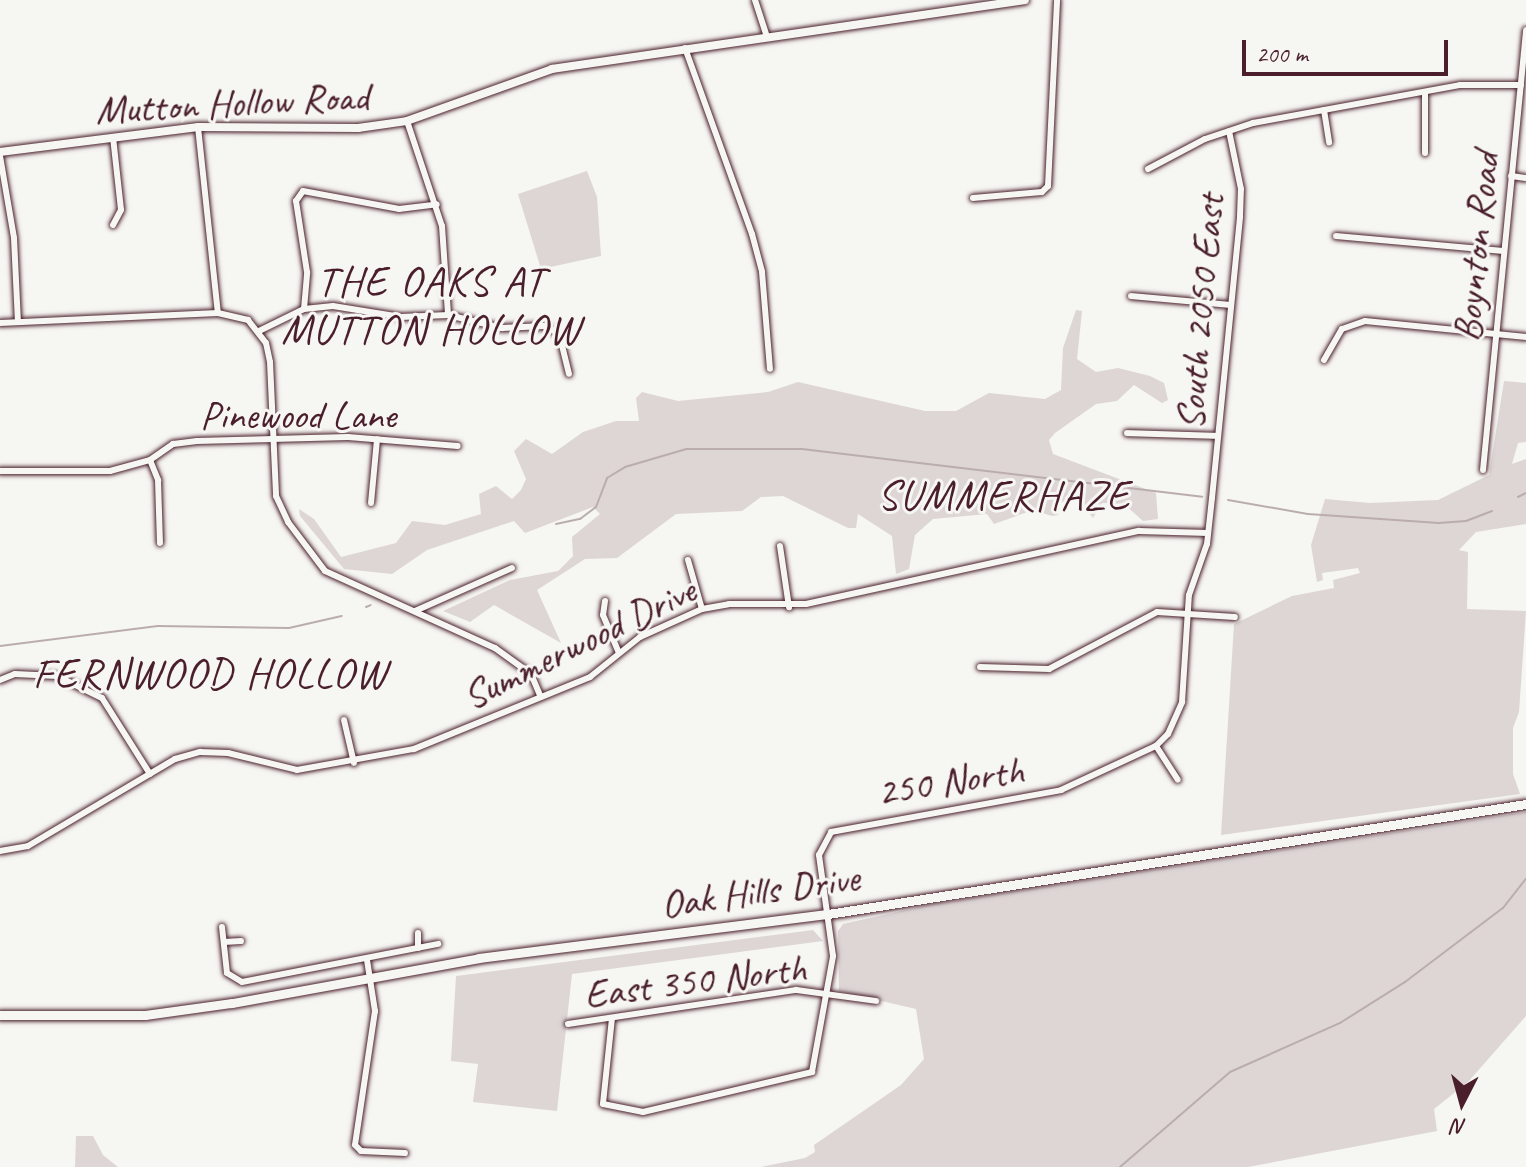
<!DOCTYPE html>
<html>
<head>
<meta charset="utf-8">
<style>
  body { margin:0 }
  #map { position:relative; width:1526px; height:1167px; overflow:hidden; background:#f6f6f2; font-family:Caveat,sans-serif }
  div>[style] { position:absolute }
  [style*='--x'] { left:calc(var(--x)*1px); top:calc(var(--y)*1px); width:calc(var(--w)*1px); rotate:calc(var(--a)*1deg) }
  .green>* { inset:0; background:#ddd6d5 }
  .stream>* { height:2px; margin:-1px; padding:0 1px; transform-origin:1px; border-radius:1px; background:#bbadae }
  .roads { filter:drop-shadow(0 0 2px #4a1f2b) drop-shadow(0 0 2px #4a1f2b) }
  .minor>* { height:6px; margin:-3px; padding:0 3px; transform-origin:3px; border-radius:3px; background:#f6f6f2 }
  .tertiary>* { height:8px; margin:-4px; padding:0 4px; transform-origin:4px; border-radius:4px; background:#f6f6f2 }
  .secondary>* { height:9px; margin:-4.5px; padding:0 4.5px; transform-origin:4.5px; border-radius:4.5px; background:#f6f6f2 }
  span { translate:-50% -50%; white-space:nowrap; text-align:center; line-height:1.15; -webkit-text-stroke:6px #f6f6f2; paint-order:stroke }
  .street-label { font-size:40px; color:#4a1f2b }
  .neighbourhood-label { font-size:42px; color:#4a1f2b; letter-spacing:2px }
  .north { position:absolute; left:1422px; top:1063px; width:80px; height:80px; -webkit-text-stroke:6px #f6f6f2; paint-order:stroke; rotate:186deg; font-size:22px; font-weight:700; line-height:32px; text-align:center; color:#4a1f2b }
  .north::after { content:''; display:block; margin:auto; width:28px; height:36px; background:#4a1f2b; clip-path:polygon(50% 0,100% 100%,50% 72%,0 100%) }
  .scale { position:absolute; left:1242px; top:40px; width:206px; height:36px; box-sizing:border-box; border:4px solid #4a1f2b; border-top:0; padding-left:10px; font-size:24px; line-height:28px; white-space:nowrap; color:#4a1f2b; -webkit-text-stroke:6px #f6f6f2; paint-order:stroke }
</style>
</head>
<body>
<div id="map">
  <div class="green">
    <div style="clip-path:polygon(587px 171px,597px 197px,601px 256px,541px 269px,518px 194px)"></div>
    <div style="clip-path:polygon(1076px 310px,1082px 311px,1077px 359px,1096px 372px,1118px 368px,1150px 376px,1164px 383px,1168px 400px,1162px 403px,1134px 385px,1117px 401px,1096px 404px,1055px 433px,1049px 440px,1053px 454px,1156px 493px,1158px 519px,1143px 521px,1124px 504px,1102px 503px,1093px 518px,1077px 497px,1060px 503px,1058px 515px,1052px 516px,1033px 510px,994px 524px,987px 514px,933px 519px,915px 535px,909px 569px,896px 574px,892px 536px,858px 514px,856px 528px,848px 528px,783px 496px,761px 497px,742px 511px,676px 514px,617px 558px,585px 559px,537px 590px,561px 643px,494px 605px,470px 622px,443px 611px,510px 580px,558px 571px,573px 556px,572px 537px,600px 514px,593px 507px,525px 533px,514px 521px,427px 550px,392px 574px,344px 569px,300px 516px,299px 509px,314px 519px,341px 557px,396px 543px,412px 521px,445px 525px,481px 514px,479px 494px,496px 486px,512px 499px,521px 490px,526px 479px,514px 451px,526px 439px,552px 454px,583px 432px,616px 421px,639px 421px,636px 398px,642px 392px,678px 401px,768px 392px,798px 382px,925px 411px,956px 411px,989px 393px,1045px 399px,1061px 390px,1063px 348px)"></div>
    <div style="clip-path:polygon(1504px 381px,1526px 383px,1526px 442px,1518px 443px,1512px 464px,1526px 459px,1526px 524px,1476px 532px,1459px 550px,1468px 552px,1467px 609px,1526px 611px,1519px 712px,1513px 728px,1513px 774px,1520px 794px,1221px 835px,1234px 624px,1292px 596px,1334px 588px,1333px 580px,1360px 573px,1358px 568px,1322px 573px,1323px 580px,1317px 582px,1311px 545px,1325px 499px,1370px 503px,1438px 500px,1489px 475px)"></div>
    <div style="clip-path:polygon(1526px 812px,1526px 1016px,1468px 1082px,1434px 1109px,1437px 1131px,1248px 1167px,761px 1167px,805px 1158px,815px 1152px,814px 1145px,901px 1085px,924px 1059px,916px 1009px,839px 991px,838px 931px,843px 924px,928px 905px)"></div>
    <div style="clip-path:polygon(813px 930px,823px 941px,572px 974px,557px 1111px,473px 1102px,478px 1064px,451px 1061px,456px 976px)"></div>
    <div style="clip-path:polygon(76px 1136px,93px 1136px,103px 1155px,118px 1167px,75px 1167px)"></div>
  </div>
  <div class="stream">
    <div style="--x:1518;--y:497;--w:9;--a:-27"></div>
    <div style="--x:1228;--y:500;--w:81;--a:9.9"></div>
    <div style="--x:1308;--y:514;--w:131;--a:3.9"></div>
    <div style="--x:1439;--y:523;--w:27;--a:-4"></div>
    <div style="--x:1466;--y:521;--w:28;--a:-21"></div>
    <div style="--x:556;--y:524;--w:25;--a:-12"></div>
    <div style="--x:580;--y:519;--w:20;--a:-37"></div>
    <div style="--x:596;--y:507;--w:31;--a:-69"></div>
    <div style="--x:607;--y:478;--w:21;--a:-31"></div>
    <div style="--x:625;--y:467;--w:64;--a:-16.4"></div>
    <div style="--x:686;--y:449;--w:116;--a:0"></div>
    <div style="--x:802;--y:449;--w:403;--a:6.8"></div>
    <div style="--x:366;--y:607;--w:5;--a:-22"></div>
    <div style="--x:0;--y:646;--w:159;--a:-7.2"></div>
    <div style="--x:158;--y:626;--w:131;--a:0.9"></div>
    <div style="--x:289;--y:628;--w:54;--a:-12.8"></div>
    <div style="--x:1120;--y:1167;--w:145;--a:-40.8"></div>
    <div style="--x:1230;--y:1072;--w:120;--a:-24"></div>
    <div style="--x:1340;--y:1023;--w:77;--a:-32.2"></div>
    <div style="--x:1405;--y:982;--w:123;--a:-37.1"></div>
    <div style="--x:1503;--y:908;--w:37;--a:-52"></div>
  </div>
  <div class="roads">
    <div class="minor">
      <div style="--x:755;--y:0;--w:36;--a:72"></div>
      <div style="--x:685;--y:48;--w:198;--a:70.2"></div>
      <div style="--x:752;--y:234;--w:39;--a:75"></div>
      <div style="--x:762;--y:272;--w:97;--a:85.3"></div>
      <div style="--x:1425;--y:92;--w:61;--a:90"></div>
      <div style="--x:1324;--y:110;--w:33;--a:81"></div>
      <div style="--x:407;--y:121;--w:111;--a:71.6"></div>
      <div style="--x:442;--y:226;--w:89;--a:86.1"></div>
      <div style="--x:198;--y:127;--w:187;--a:83.9"></div>
      <div style="--x:113;--y:137;--w:73;--a:83.7"></div>
      <div style="--x:121;--y:210;--w:17;--a:118"></div>
      <div style="--x:0;--y:156;--w:83;--a:80.3"></div>
      <div style="--x:14;--y:238;--w:84;--a:87.3"></div>
      <div style="--x:1148;--y:169;--w:64;--a:-27.8"></div>
      <div style="--x:1205;--y:139;--w:51;--a:-18.4"></div>
      <div style="--x:1253;--y:123;--w:210;--a:-10.4"></div>
      <div style="--x:1460;--y:85;--w:61;--a:0"></div>
      <div style="--x:1511;--y:176;--w:15;--a:8"></div>
      <div style="--x:973;--y:198;--w:69;--a:-5"></div>
      <div style="--x:1042;--y:192;--w:8;--a:-45"></div>
      <div style="--x:1048;--y:186;--w:186;--a:-87.2"></div>
      <div style="--x:1336;--y:236;--w:168;--a:5.1"></div>
      <div style="--x:1131;--y:296;--w:100;--a:5.1"></div>
      <div style="--x:304;--y:309;--w:37;--a:-85"></div>
      <div style="--x:307;--y:272;--w:72;--a:-98.8"></div>
      <div style="--x:296;--y:201;--w:12;--a:-55"></div>
      <div style="--x:303;--y:191;--w:98;--a:10.6"></div>
      <div style="--x:399;--y:209;--w:38;--a:-7"></div>
      <div style="--x:0;--y:323;--w:218;--a:-2.6"></div>
      <div style="--x:218;--y:313;--w:31;--a:13"></div>
      <div style="--x:248;--y:320;--w:29;--a:52"></div>
      <div style="--x:266;--y:343;--w:19;--a:78"></div>
      <div style="--x:270;--y:362;--w:134;--a:87.4"></div>
      <div style="--x:276;--y:496;--w:29;--a:65"></div>
      <div style="--x:288;--y:522;--w:61;--a:52.9"></div>
      <div style="--x:325;--y:571;--w:187;--a:24.4"></div>
      <div style="--x:495;--y:648;--w:44;--a:35.8"></div>
      <div style="--x:531;--y:674;--w:25;--a:67"></div>
      <div style="--x:259;--y:331;--w:50;--a:-26.1"></div>
      <div style="--x:304;--y:309;--w:29;--a:-6"></div>
      <div style="--x:333;--y:306;--w:69;--a:9.2"></div>
      <div style="--x:401;--y:317;--w:47;--a:-2.4"></div>
      <div style="--x:448;--y:315;--w:56;--a:13.5"></div>
      <div style="--x:502;--y:328;--w:42;--a:-2.7"></div>
      <div style="--x:544;--y:326;--w:17;--a:25"></div>
      <div style="--x:559;--y:333;--w:42;--a:76.3"></div>
      <div style="--x:1324;--y:360;--w:36;--a:-60"></div>
      <div style="--x:1342;--y:329;--w:24;--a:-19"></div>
      <div style="--x:1365;--y:321;--w:162;--a:5.7"></div>
      <div style="--x:1127;--y:433;--w:91;--a:1.9"></div>
      <div style="--x:150;--y:460;--w:22;--a:68"></div>
      <div style="--x:158;--y:480;--w:63;--a:88.2"></div>
      <div style="--x:1483;--y:470;--w:442;--a:-84.4"></div>
      <div style="--x:0;--y:471;--w:110;--a:0"></div>
      <div style="--x:110;--y:471;--w:41;--a:-15.4"></div>
      <div style="--x:150;--y:460;--w:28;--a:-35"></div>
      <div style="--x:173;--y:444;--w:24;--a:-7"></div>
      <div style="--x:197;--y:441;--w:151;--a:-1.5"></div>
      <div style="--x:348;--y:437;--w:110;--a:4.7"></div>
      <div style="--x:371;--y:503;--w:64;--a:-84.6"></div>
      <div style="--x:780;--y:546;--w:62;--a:81.6"></div>
      <div style="--x:688;--y:560;--w:51;--a:74.1"></div>
      <div style="--x:605;--y:601;--w:14;--a:98"></div>
      <div style="--x:603;--y:615;--w:41;--a:67.2"></div>
      <div style="--x:415;--y:611;--w:106;--a:-23.9"></div>
      <div style="--x:980;--y:667;--w:69;--a:1.7"></div>
      <div style="--x:1049;--y:669;--w:122;--a:-27.8"></div>
      <div style="--x:1157;--y:612;--w:78;--a:3.7"></div>
      <div style="--x:0;--y:680;--w:16;--a:-22"></div>
      <div style="--x:15;--y:674;--w:42;--a:2.7"></div>
      <div style="--x:57;--y:676;--w:50;--a:26.1"></div>
      <div style="--x:102;--y:698;--w:90;--a:57.7"></div>
      <div style="--x:344;--y:720;--w:44;--a:76.9"></div>
      <div style="--x:1156;--y:746;--w:40;--a:57.1"></div>
      <div style="--x:0;--y:851;--w:28;--a:-10"></div>
      <div style="--x:28;--y:846;--w:171;--a:-30.6"></div>
      <div style="--x:175;--y:759;--w:26;--a:-16"></div>
      <div style="--x:200;--y:752;--w:28;--a:2"></div>
      <div style="--x:228;--y:753;--w:71;--a:13.8"></div>
      <div style="--x:297;--y:770;--w:119;--a:-10.2"></div>
      <div style="--x:414;--y:749;--w:190;--a:-22.2"></div>
      <div style="--x:590;--y:677;--w:64;--a:-38.7"></div>
      <div style="--x:640;--y:637;--w:68;--a:-24.3"></div>
      <div style="--x:702;--y:609;--w:27;--a:-10"></div>
      <div style="--x:729;--y:604;--w:77;--a:0"></div>
      <div style="--x:806;--y:604;--w:341;--a:-12.4"></div>
      <div style="--x:1139;--y:531;--w:69;--a:1.7"></div>
      <div style="--x:222;--y:927;--w:46;--a:83.8"></div>
      <div style="--x:227;--y:973;--w:17;--a:31"></div>
      <div style="--x:242;--y:982;--w:200;--a:-11"></div>
      <div style="--x:224;--y:942;--w:17;--a:-3"></div>
      <div style="--x:418;--y:948;--w:15;--a:-90"></div>
      <div style="--x:367;--y:960;--w:52;--a:81.1"></div>
      <div style="--x:375;--y:1011;--w:135;--a:98.5"></div>
      <div style="--x:355;--y:1145;--w:8;--a:45"></div>
      <div style="--x:361;--y:1151;--w:44;--a:2.6"></div>
      <div style="--x:612;--y:1018;--w:86;--a:96"></div>
      <div style="--x:603;--y:1104;--w:41;--a:11.3"></div>
      <div style="--x:643;--y:1112;--w:174;--a:-13.3"></div>
      <div style="--x:812;--y:1072;--w:118;--a:-79.7"></div>
      <div style="--x:833;--y:956;--w:102;--a:-97.9"></div>
      <div style="--x:819;--y:855;--w:26;--a:-62"></div>
      <div style="--x:831;--y:832;--w:234;--a:-10.3"></div>
      <div style="--x:1061;--y:790;--w:105;--a:-24.9"></div>
      <div style="--x:1156;--y:746;--w:17;--a:-45"></div>
      <div style="--x:1168;--y:734;--w:35;--a:-66"></div>
      <div style="--x:1182;--y:702;--w:107;--a:-86.3"></div>
      <div style="--x:1189;--y:595;--w:54;--a:-70.6"></div>
      <div style="--x:1207;--y:544;--w:46;--a:-83.8"></div>
      <div style="--x:1212;--y:498;--w:283;--a:-84.3"></div>
      <div style="--x:1240;--y:216;--w:27;--a:-88"></div>
      <div style="--x:1241;--y:189;--w:59;--a:-101.7"></div>
      <div style="--x:568;--y:1024;--w:231;--a:-8.5"></div>
      <div style="--x:796;--y:990;--w:81;--a:7.8"></div>
    </div>
    <div class="tertiary">
      <div style="--x:0;--y:152;--w:200;--a:-7.2"></div>
      <div style="--x:198;--y:127;--w:160;--a:0.4"></div>
      <div style="--x:358;--y:128;--w:49;--a:-8.1"></div>
      <div style="--x:407;--y:121;--w:154;--a:-19.7"></div>
      <div style="--x:552;--y:69;--w:478;--a:-8.3"></div>
    </div>
    <div class="secondary">
      <div style="--x:0;--y:1015;--w:145;--a:0"></div>
      <div style="--x:145;--y:1015;--w:88;--a:-7.9"></div>
      <div style="--x:232;--y:1003;--w:251;--a:-10.3"></div>
      <div style="--x:479;--y:958;--w:352;--a:-7.2"></div>
      <div style="--x:828;--y:914;--w:707;--a:-8.96"></div>
    </div>
  </div>
  <div class="street-label">
    <span style="left:232px;top:103px;rotate:-3deg">Mutton Hollow Road</span>
    <span style="left:1476px;top:247px;rotate:-84deg">Boynton Road</span>
    <span style="left:1200px;top:312px;rotate:-85deg">South 2050 East</span>
    <span style="left:298px;top:415px">Pinewood Lane</span>
    <span style="left:579px;top:643px;rotate:-26deg">Summerwood Drive</span>
    <span style="left:950px;top:781px;rotate:-9deg">250 North</span>
    <span style="left:760px;top:891px;rotate:-8deg">Oak Hills Drive</span>
    <span style="left:695px;top:981px;rotate:-7deg">East 350 North</span>
  </div>
  <div class="neighbourhood-label">
    <span style="left:431px;top:306px">THE OAKS AT<br>MUTTON HOLLOW</span>
    <span style="left:1004px;top:496px">SUMMERHAZE</span>
    <span style="left:210px;top:674px">FERNWOOD HOLLOW</span>
  </div>
  <div class="north">N</div>
  <div class="scale">200 m</div>
</div>
</body>
</html>
